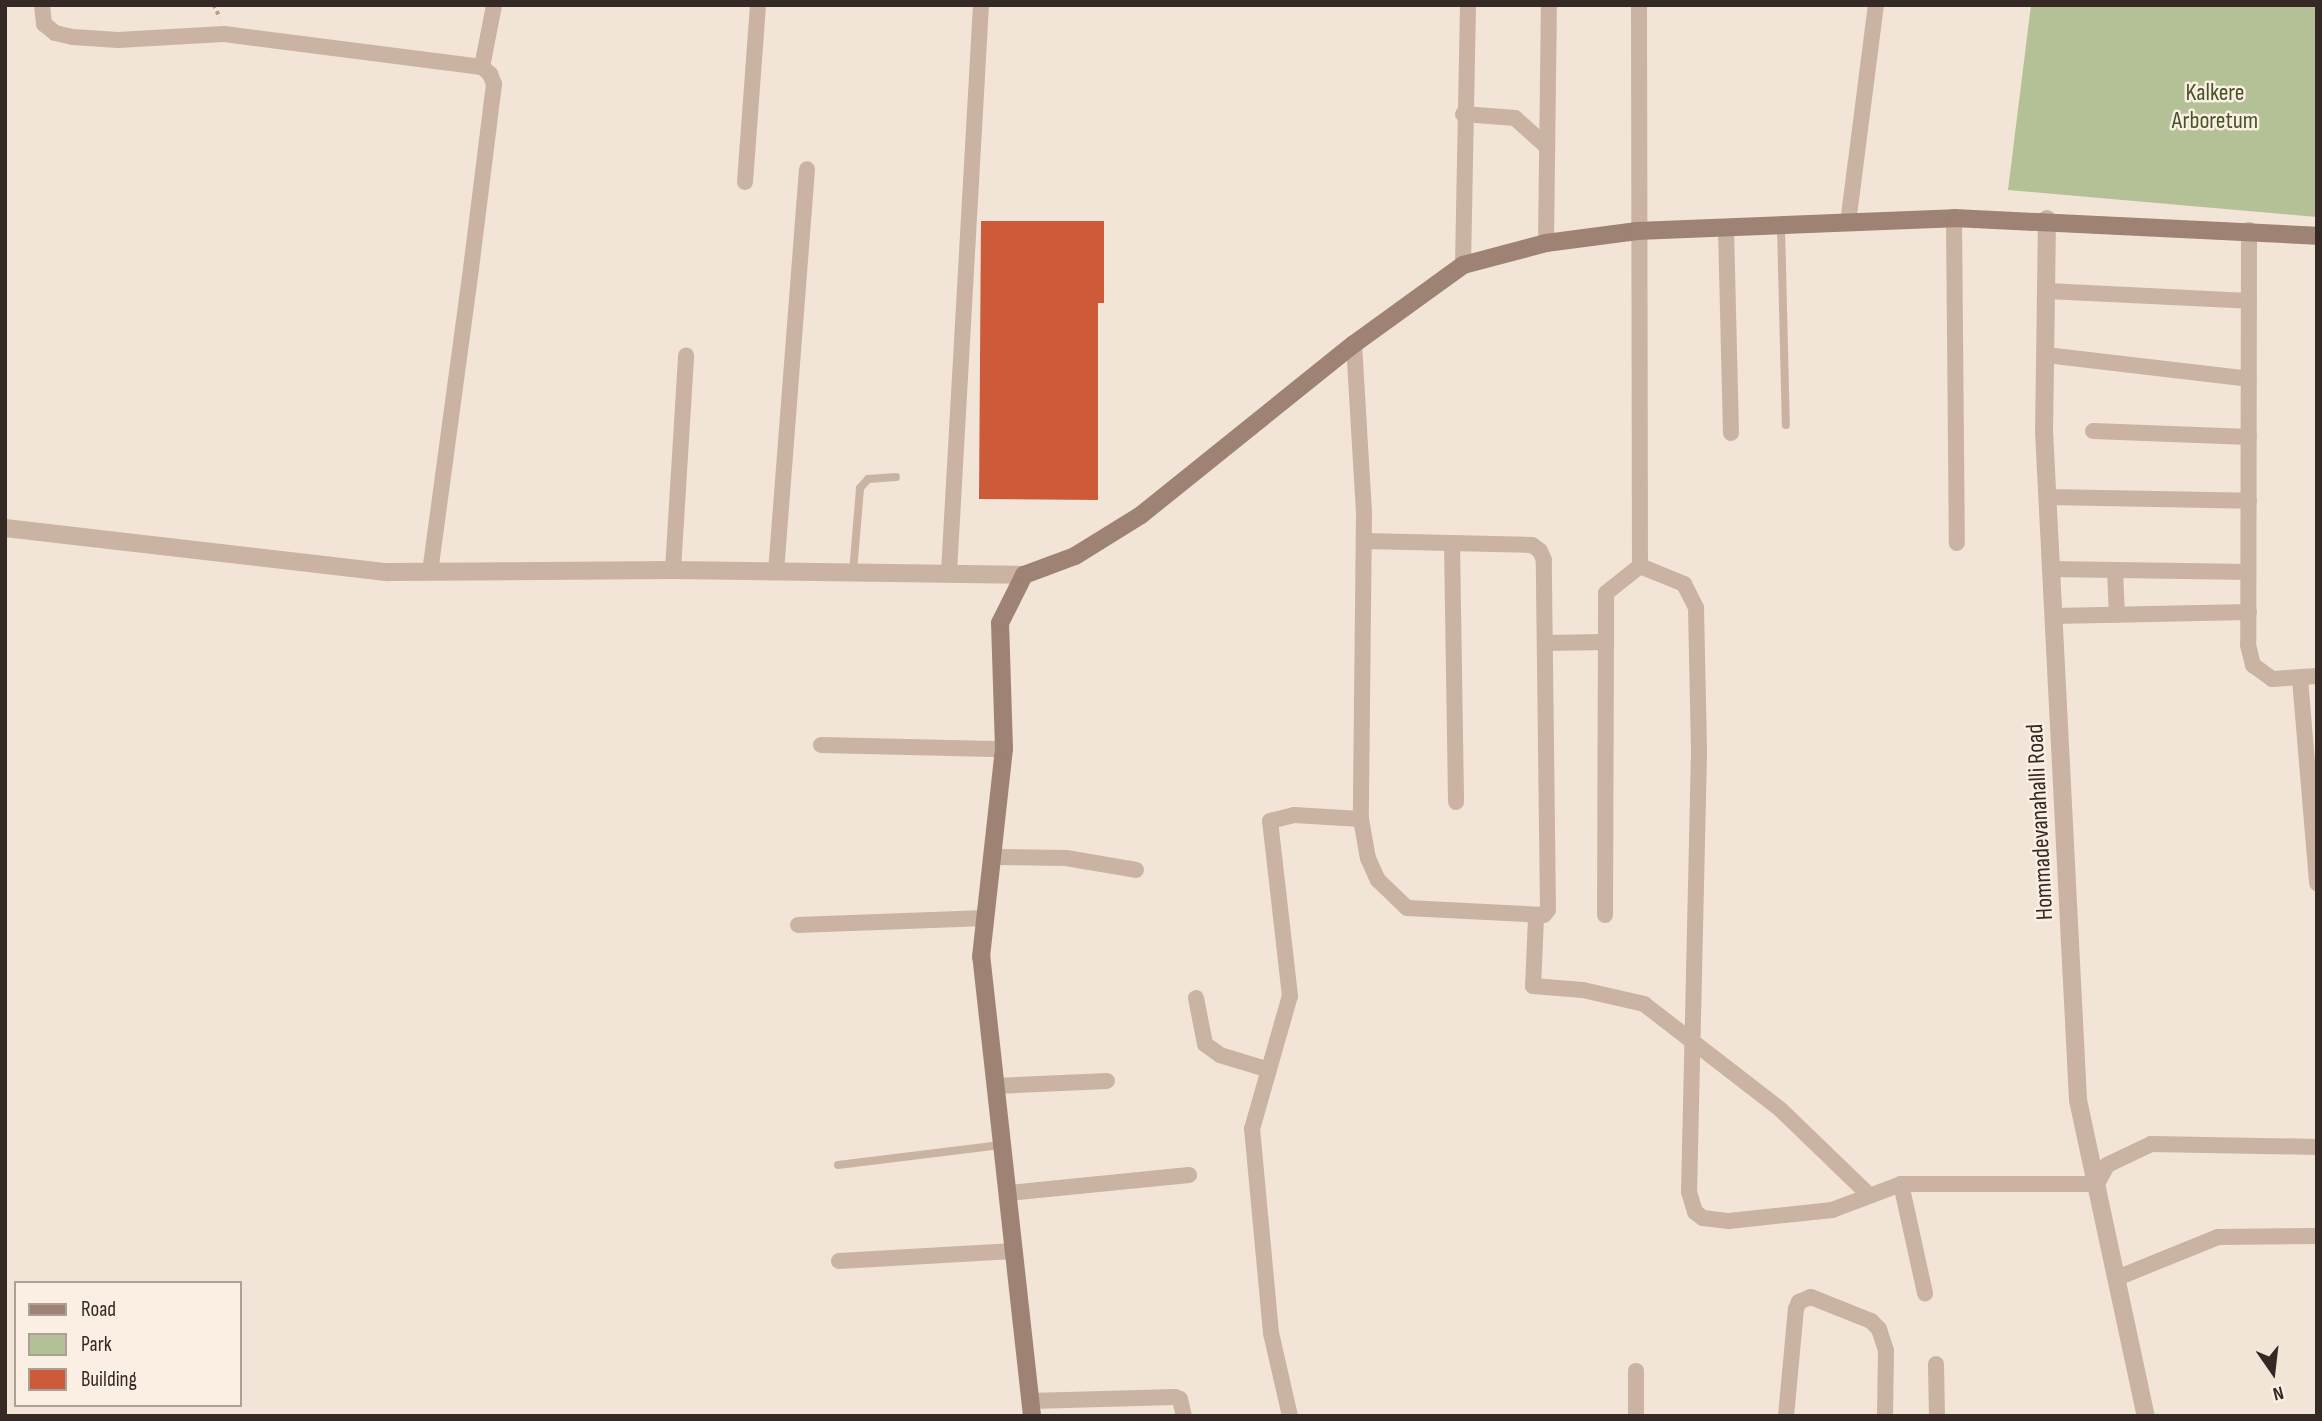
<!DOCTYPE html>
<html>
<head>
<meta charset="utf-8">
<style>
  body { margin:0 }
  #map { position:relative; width:2322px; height:1421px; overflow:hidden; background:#f2e4d6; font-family:"Sofia Sans Condensed",sans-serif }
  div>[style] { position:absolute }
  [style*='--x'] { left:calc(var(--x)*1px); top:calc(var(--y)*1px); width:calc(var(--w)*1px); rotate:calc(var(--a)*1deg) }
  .green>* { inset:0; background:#b4c196 }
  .building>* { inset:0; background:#cd5a39 }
  .path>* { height:3.5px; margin-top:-1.75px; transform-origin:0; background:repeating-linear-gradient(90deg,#b69d8c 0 3.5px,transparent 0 7px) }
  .service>* { height:8px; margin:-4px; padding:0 4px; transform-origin:4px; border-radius:4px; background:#cab3a2 }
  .minor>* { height:16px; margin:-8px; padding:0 8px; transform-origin:8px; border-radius:8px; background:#cab3a2 }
  .tertiary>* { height:18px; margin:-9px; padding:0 9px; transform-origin:9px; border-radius:9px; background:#cab3a2 }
  .secondary>* { height:18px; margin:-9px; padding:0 9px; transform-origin:9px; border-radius:9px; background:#9e8273 }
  span { translate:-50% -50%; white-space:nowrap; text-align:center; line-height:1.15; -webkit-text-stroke:5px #faefe2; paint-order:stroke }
  .park-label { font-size:24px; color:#455427 }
  .street-label { font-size:24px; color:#342925 }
  .frame { position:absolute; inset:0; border:7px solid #342925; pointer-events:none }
  .legend { position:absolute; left:14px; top:1281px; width:228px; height:126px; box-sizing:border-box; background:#faefe2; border:2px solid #aba096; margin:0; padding:9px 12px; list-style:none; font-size:21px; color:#342925 }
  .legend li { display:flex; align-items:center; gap:14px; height:35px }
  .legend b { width:35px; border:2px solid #aba096 }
  .north { position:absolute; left:2238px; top:1337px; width:70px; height:70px; -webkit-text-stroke:5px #faefe2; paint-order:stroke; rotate:166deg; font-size:19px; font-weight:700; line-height:28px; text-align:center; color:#342925 }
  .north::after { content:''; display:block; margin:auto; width:24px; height:32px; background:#342925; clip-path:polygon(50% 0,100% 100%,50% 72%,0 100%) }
</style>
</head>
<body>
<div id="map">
  <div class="green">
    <div style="clip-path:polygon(2031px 5px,2317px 5px,2317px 217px,2008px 190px)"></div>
  </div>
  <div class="building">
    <div style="clip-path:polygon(981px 221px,1104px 221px,1104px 303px,1098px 303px,1098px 500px,979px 499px)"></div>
  </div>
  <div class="path">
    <div style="--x:214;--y:5;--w:14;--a:65"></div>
  </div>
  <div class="service">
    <div style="--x:1781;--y:226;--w:199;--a:88.6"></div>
    <div style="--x:853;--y:572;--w:84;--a:-85.2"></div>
    <div style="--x:860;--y:488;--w:12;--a:-48"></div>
    <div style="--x:868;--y:479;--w:28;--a:-4"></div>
    <div style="--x:838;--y:1165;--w:164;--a:-7"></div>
  </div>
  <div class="minor">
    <div style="--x:42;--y:5;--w:19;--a:84"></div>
    <div style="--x:44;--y:24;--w:14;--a:39"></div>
    <div style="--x:55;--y:33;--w:18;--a:13"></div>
    <div style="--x:73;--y:37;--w:45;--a:3.8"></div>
    <div style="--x:118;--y:40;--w:106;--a:-3.2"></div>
    <div style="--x:224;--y:34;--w:260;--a:7.3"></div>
    <div style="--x:482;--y:67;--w:11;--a:41"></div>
    <div style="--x:490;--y:74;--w:11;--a:68"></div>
    <div style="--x:494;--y:84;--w:186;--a:97.1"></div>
    <div style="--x:471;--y:269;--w:306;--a:97.7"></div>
    <div style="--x:1639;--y:5;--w:561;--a:89.9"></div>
    <div style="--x:482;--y:67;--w:63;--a:-79"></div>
    <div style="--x:1463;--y:114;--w:52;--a:4.4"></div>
    <div style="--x:1515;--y:118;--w:42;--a:42.1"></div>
    <div style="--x:745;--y:182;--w:177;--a:-85.8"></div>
    <div style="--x:1954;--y:218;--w:325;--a:89.5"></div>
    <div style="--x:1848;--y:223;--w:220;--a:-82.7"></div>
    <div style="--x:1726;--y:229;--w:204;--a:88.6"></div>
    <div style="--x:2249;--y:230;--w:415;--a:90.1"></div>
    <div style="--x:2248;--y:645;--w:21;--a:76"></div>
    <div style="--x:2253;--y:665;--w:24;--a:36"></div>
    <div style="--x:2272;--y:679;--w:45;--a:-3.8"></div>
    <div style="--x:1546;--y:243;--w:238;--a:-89.3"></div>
    <div style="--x:1463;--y:265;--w:260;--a:-88.9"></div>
    <div style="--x:2047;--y:291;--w:202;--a:2.8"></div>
    <div style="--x:1354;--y:344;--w:168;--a:86.6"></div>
    <div style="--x:1364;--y:512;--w:307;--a:90.6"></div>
    <div style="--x:1361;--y:819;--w:40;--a:80"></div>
    <div style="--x:1368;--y:858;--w:24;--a:66"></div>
    <div style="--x:1378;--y:880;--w:40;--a:44"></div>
    <div style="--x:1407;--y:908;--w:137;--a:2.9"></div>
    <div style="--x:1544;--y:915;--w:6;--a:-51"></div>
    <div style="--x:1548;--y:910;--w:350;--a:-90.7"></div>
    <div style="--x:1544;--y:560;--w:10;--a:-114"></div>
    <div style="--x:1540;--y:551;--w:10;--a:-143"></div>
    <div style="--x:1532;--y:545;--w:167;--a:-178.6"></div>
    <div style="--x:2046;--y:355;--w:204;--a:6.7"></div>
    <div style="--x:2093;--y:431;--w:156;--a:2.2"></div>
    <div style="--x:2048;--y:497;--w:201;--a:1.1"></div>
    <div style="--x:1452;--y:544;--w:258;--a:89.1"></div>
    <div style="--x:1640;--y:566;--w:48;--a:22.2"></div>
    <div style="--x:1684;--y:584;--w:27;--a:63"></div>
    <div style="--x:1696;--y:608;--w:145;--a:88.8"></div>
    <div style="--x:1699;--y:753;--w:439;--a:91.3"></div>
    <div style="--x:1689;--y:1192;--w:21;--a:73"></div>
    <div style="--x:1695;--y:1212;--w:10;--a:37"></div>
    <div style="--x:1703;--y:1218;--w:26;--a:7"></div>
    <div style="--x:1729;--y:1221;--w:104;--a:-6.1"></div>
    <div style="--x:1832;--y:1210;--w:74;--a:-20.6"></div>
    <div style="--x:1901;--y:1184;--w:196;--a:0"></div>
    <div style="--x:2097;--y:1184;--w:21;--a:-62"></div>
    <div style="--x:2107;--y:1165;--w:49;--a:-25.5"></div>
    <div style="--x:2151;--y:1144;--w:166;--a:1"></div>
    <div style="--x:2051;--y:569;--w:197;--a:0.9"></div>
    <div style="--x:673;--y:570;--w:215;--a:-86.5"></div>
    <div style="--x:2115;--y:570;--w:45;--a:87.5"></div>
    <div style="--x:776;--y:572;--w:404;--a:-85.6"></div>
    <div style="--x:949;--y:572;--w:568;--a:-86.77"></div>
    <div style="--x:2054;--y:616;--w:195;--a:-1.2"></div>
    <div style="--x:1545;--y:643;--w:61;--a:-0.9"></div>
    <div style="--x:2300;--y:679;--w:205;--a:85.2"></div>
    <div style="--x:821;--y:745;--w:183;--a:1.3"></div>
    <div style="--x:992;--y:857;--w:74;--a:0.8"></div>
    <div style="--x:1066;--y:858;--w:71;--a:9.7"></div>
    <div style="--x:1605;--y:915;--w:322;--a:-89.8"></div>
    <div style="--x:1606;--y:593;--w:43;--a:-38.5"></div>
    <div style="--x:1536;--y:918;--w:68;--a:92.5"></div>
    <div style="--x:1533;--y:986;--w:50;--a:4.6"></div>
    <div style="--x:1583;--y:990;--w:63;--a:12.9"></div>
    <div style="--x:1644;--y:1004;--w:173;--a:37.7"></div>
    <div style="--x:1781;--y:1110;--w:122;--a:44"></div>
    <div style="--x:798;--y:925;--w:188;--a:-2.1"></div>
    <div style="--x:1196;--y:998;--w:47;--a:78.9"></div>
    <div style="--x:1205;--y:1044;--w:19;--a:36"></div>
    <div style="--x:1220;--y:1055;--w:51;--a:17"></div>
    <div style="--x:996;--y:1086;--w:111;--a:-2.6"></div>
    <div style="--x:1901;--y:1184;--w:112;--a:77.6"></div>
    <div style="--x:1008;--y:1193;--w:182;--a:-5.7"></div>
    <div style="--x:839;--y:1261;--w:175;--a:-3.3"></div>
    <div style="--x:2117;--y:1278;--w:109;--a:-22.1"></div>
    <div style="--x:2218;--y:1237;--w:99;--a:-0.6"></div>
    <div style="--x:1936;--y:1364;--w:52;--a:88.9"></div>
    <div style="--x:1636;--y:1371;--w:45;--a:90"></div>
    <div style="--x:1030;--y:1401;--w:145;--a:-1.6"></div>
    <div style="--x:1175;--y:1397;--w:5;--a:22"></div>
    <div style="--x:1180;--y:1399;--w:17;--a:77"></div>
    <div style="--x:1290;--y:1416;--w:85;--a:-102.9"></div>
    <div style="--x:1271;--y:1333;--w:205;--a:-95.3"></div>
    <div style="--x:1252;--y:1129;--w:138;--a:-74.1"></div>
    <div style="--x:1290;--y:996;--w:176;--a:-96.5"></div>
    <div style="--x:1270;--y:821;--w:25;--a:-14"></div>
    <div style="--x:1294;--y:815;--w:67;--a:3.4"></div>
    <div style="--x:1786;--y:1416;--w:107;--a:-84.7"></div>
    <div style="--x:1796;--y:1309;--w:8;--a:-67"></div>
    <div style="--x:1799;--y:1302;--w:13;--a:-23"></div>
    <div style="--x:1811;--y:1297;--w:65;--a:21.8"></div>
    <div style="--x:1871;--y:1321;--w:11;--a:45"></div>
    <div style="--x:1879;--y:1329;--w:23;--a:72"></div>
    <div style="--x:1886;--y:1351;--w:65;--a:90.9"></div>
  </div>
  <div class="tertiary">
    <div style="--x:2047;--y:219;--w:212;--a:90.8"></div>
    <div style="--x:2044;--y:431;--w:670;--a:87.09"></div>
    <div style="--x:2078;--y:1100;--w:323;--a:77.9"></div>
    <div style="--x:5;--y:528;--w:386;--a:6.6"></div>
    <div style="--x:388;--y:572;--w:285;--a:-0.4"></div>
    <div style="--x:673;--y:570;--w:351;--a:0.8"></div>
  </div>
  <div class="secondary">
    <div style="--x:1032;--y:1416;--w:462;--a:-96.3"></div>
    <div style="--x:981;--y:957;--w:209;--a:-83.7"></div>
    <div style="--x:1004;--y:749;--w:126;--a:-91.8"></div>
    <div style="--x:1000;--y:623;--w:54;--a:-63.4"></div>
    <div style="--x:1024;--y:575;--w:54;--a:-20.4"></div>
    <div style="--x:1075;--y:556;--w:78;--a:-31.8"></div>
    <div style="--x:1141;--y:515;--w:273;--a:-38.8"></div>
    <div style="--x:1354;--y:344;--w:135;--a:-35.9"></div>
    <div style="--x:1463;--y:265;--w:86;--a:-14.8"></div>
    <div style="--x:1546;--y:243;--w:92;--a:-7.5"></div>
    <div style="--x:1637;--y:231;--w:317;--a:-2.3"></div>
    <div style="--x:1954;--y:218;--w:363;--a:2.8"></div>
  </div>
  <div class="park-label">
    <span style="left:2215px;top:107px">Kalkere<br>Arboretum</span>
  </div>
  <div class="street-label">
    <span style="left:2040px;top:822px;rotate:-93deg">Hommadevanahalli Road</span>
  </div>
  <div class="frame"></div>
  <ul class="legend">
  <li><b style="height:9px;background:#9e8273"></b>Road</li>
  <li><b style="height:19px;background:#b4c196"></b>Park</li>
  <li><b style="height:19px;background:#cd5a39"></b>Building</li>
  </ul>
  <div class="north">N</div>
</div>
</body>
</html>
